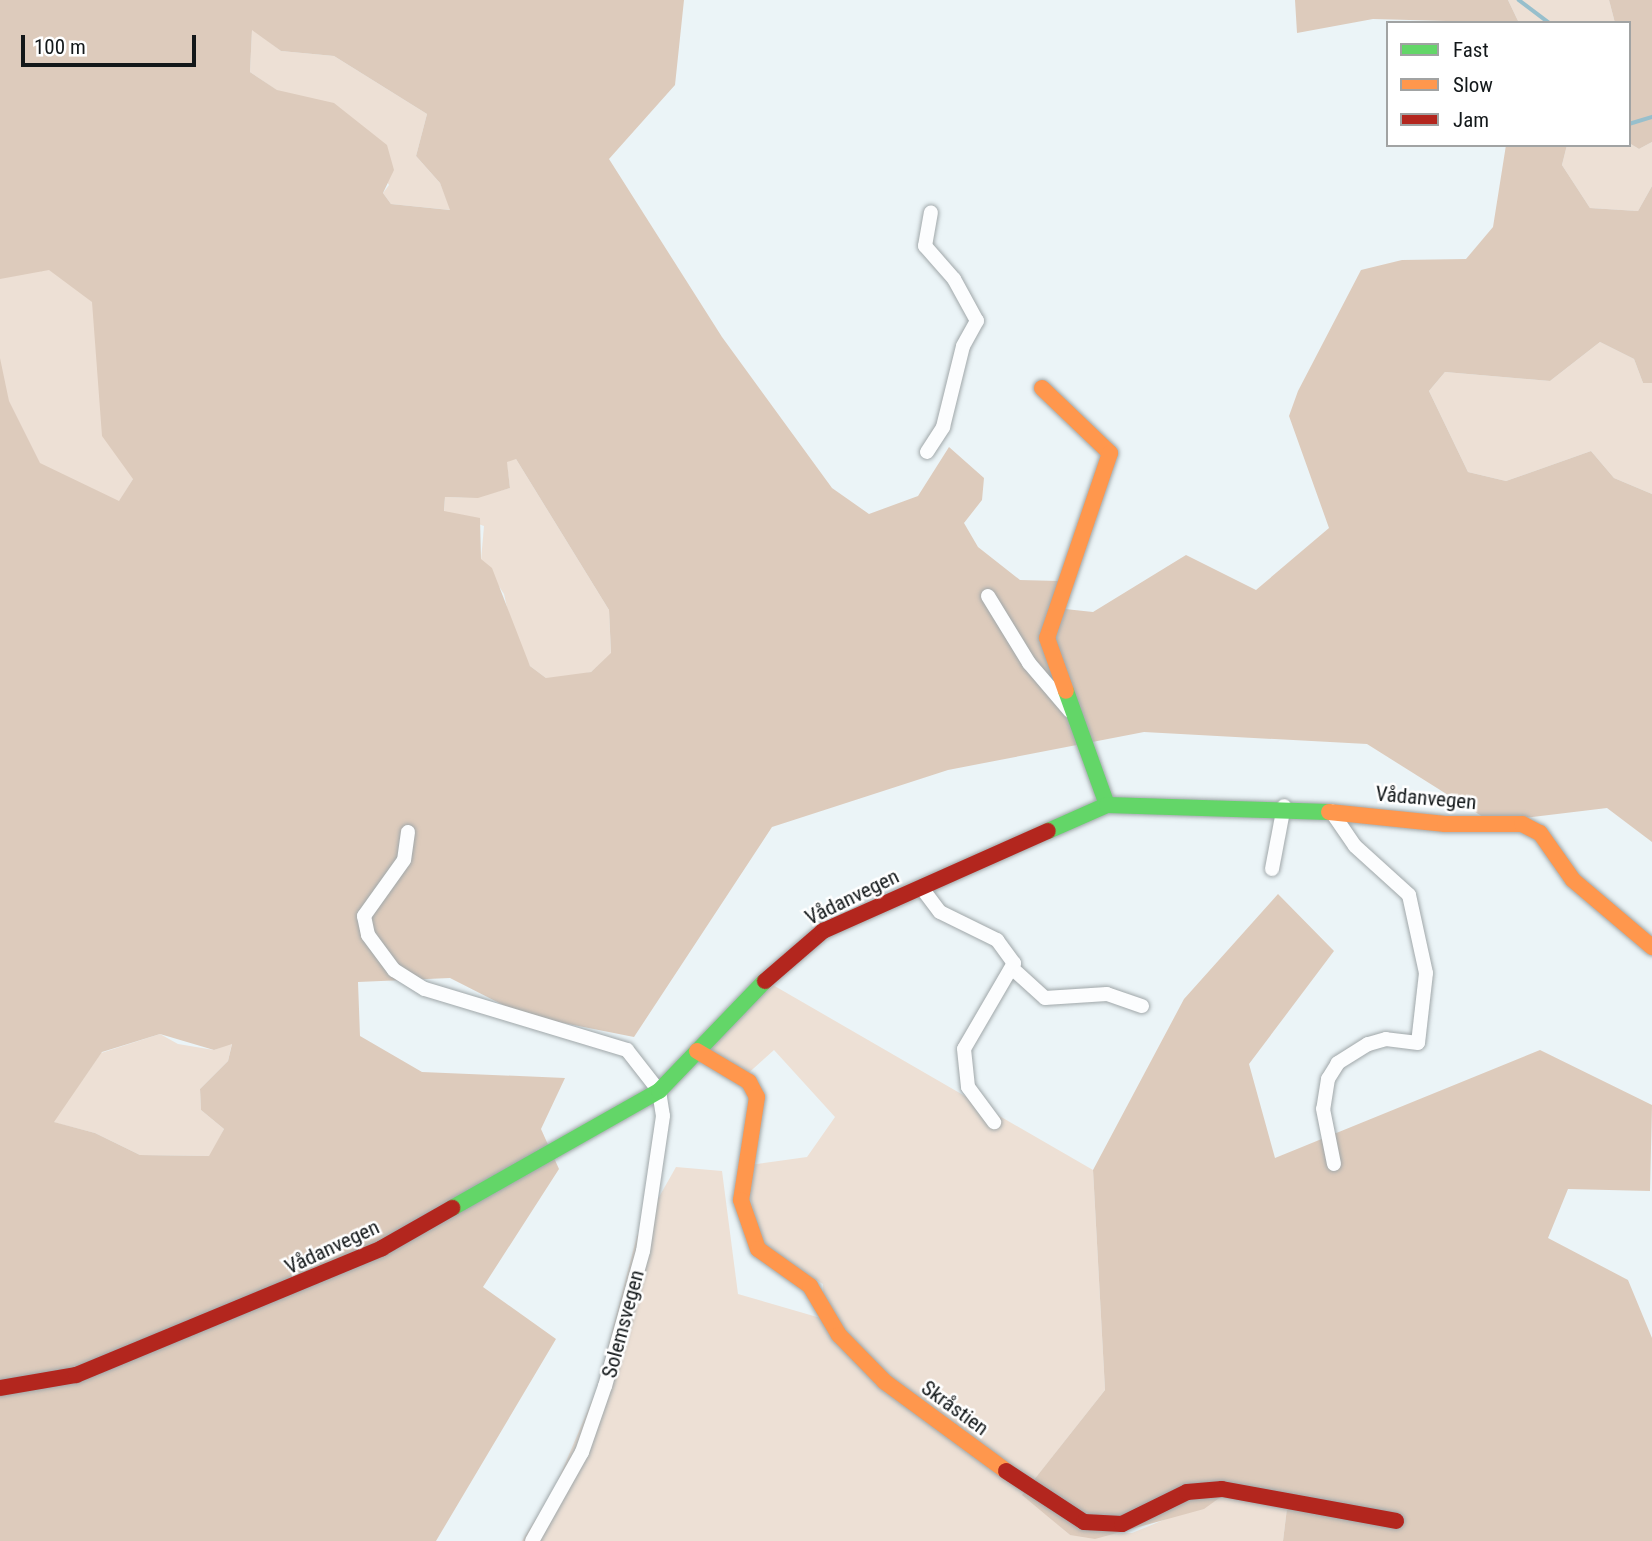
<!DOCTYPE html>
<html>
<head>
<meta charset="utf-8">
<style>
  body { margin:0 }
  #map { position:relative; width:1652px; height:1541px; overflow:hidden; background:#ebf4f7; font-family:"Roboto Condensed",sans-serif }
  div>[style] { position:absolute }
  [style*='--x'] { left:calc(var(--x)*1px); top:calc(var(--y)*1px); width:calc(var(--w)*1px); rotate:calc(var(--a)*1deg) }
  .green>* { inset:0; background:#ede0d5 }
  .forest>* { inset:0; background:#ddcbbc }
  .stream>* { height:3.5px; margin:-1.75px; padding:0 1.75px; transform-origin:1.75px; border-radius:1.75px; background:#97bfcc }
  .roads { filter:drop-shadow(0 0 2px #a0a7a9) drop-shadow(0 0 2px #a0a7a9) }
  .street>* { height:14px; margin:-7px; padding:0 7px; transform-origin:7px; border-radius:7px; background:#fcfdfe }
  .fast>* { height:16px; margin:-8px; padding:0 8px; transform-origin:8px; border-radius:8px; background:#63d668 }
  .slow>* { height:16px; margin:-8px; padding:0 8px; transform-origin:8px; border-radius:8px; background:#ff974d }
  .jam>* { height:16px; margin:-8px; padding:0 8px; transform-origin:8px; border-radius:8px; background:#b3261e }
  span { translate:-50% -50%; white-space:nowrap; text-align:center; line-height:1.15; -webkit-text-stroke:5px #fff; paint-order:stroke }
  .street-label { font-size:21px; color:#13181a }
  .legend { position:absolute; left:1386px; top:21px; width:245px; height:126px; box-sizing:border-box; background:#fff; border:2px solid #a1a3a3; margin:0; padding:9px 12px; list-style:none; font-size:21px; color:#13181a }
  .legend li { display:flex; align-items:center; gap:14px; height:35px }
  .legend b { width:35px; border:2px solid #a1a3a3 }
  .scale { position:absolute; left:21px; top:35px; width:175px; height:32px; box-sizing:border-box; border:4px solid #13181a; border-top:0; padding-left:9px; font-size:21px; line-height:24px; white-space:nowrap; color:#13181a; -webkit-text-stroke:5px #fff; paint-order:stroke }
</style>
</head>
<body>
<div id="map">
  <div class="green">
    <div style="clip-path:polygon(1508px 0,1609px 0,1615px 23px,1519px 23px)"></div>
    <div style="clip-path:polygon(252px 29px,281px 51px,334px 56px,427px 114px,416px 156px,440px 183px,451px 210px,391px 204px,383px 193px,389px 185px,334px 104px,278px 91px,250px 72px)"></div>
    <div style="clip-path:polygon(evenodd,0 43px,516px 459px,609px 610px,611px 654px,591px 672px,566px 678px,546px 678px,530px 666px,513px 635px,504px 594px,481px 560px,484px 526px,444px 512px,445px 497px,478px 498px,133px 479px,119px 502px,108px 498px,0 596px,0 43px,507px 465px,510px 488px,488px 494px,507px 465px)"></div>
    <div style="clip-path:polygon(1652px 142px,1652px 186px,1638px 211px,1590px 208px,1562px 165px,1567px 145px,1629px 143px,1639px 149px)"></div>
    <div style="clip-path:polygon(1600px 342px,1634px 359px,1643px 383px,1652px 383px,1652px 494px,1614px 478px,1591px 451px,1506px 481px,1468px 472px,1429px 391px,1445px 372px,1550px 381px)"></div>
    <div style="clip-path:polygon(766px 981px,1093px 1170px,1105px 1390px,1023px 1494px,1070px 1535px,1132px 1533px,1222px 1496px,1287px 1508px,1283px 1541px,522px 1541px,553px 1492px,597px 1389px,637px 1236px,676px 1167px,722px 1171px,738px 1294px,824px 1319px,823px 1284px,762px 1248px,743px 1166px,807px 1157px,835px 1117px,774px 1050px,744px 1077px,707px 1050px)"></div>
    <div style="clip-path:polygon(160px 1034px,178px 1044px,214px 1050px,232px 1043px,228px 1061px,200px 1089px,201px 1110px,224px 1129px,210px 1156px,140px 1155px,95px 1133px,53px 1122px,101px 1053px)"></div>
  </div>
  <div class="forest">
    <div style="clip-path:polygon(evenodd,0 0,684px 0,675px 85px,609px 159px,722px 337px,832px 488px,869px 514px,918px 496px,949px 447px,984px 478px,982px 500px,964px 523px,978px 547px,1020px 580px,1059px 581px,1065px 609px,1093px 612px,1186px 555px,1256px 590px,1329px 528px,1289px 416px,1298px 391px,1361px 270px,1402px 260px,1466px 259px,1493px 227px,1506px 145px,1567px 145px,1562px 165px,1590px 208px,1638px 211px,1652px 186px,1652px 383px,1643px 383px,1634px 359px,1600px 342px,1550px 381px,1445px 372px,1429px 391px,1468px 472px,1506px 481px,1591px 451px,1614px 478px,1652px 494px,1652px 842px,1607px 808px,1491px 822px,1367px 744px,1144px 732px,948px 770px,772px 827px,634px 1037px,523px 1015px,450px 978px,358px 982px,360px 1036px,422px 1072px,565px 1078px,541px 1129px,559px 1169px,483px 1287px,556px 1339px,436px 1541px,0 1541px,0 358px,9px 401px,40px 463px,119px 501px,133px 479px,102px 436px,92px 302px,49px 270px,0 279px,0 0,252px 30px,281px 51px,334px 56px,427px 114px,416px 156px,440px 183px,450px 210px,391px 204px,383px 193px,394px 170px,387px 145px,334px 103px,277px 90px,250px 72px,252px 30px,0 0,516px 459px,609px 610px,611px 653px,591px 672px,546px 678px,530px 666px,492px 568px,481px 559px,480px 518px,444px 511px,445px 497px,478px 498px,510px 488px,507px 462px,516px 459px,0 0,160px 1034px,214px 1050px,232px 1044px,228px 1061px,200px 1089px,201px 1110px,224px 1129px,209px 1156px,140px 1155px,95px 1133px,54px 1122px,102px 1052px,160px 1034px)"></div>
    <div style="clip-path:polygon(1295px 0,1508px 0,1519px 23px,1373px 19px,1297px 33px)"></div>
    <div style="clip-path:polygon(1609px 0,1652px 0,1652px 142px,1639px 149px,1629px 143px,1629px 23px,1615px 23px)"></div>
    <div style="clip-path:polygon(1278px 894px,1334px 951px,1249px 1064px,1275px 1158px,1540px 1050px,1652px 1105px,1650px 1191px,1568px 1189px,1548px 1238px,1628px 1280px,1652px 1338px,1652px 1541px,1283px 1541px,1287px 1508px,1222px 1496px,1204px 1509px,1095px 1539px,1070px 1535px,1022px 1495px,1105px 1390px,1093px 1170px,1184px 999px)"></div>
  </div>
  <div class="stream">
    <div style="--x:1519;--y:0;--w:38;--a:37"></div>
    <div style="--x:1629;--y:124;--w:24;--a:-17"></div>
  </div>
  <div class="roads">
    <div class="street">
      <div style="--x:927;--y:452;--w:30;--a:-57"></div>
      <div style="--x:943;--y:427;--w:83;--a:-76.1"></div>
      <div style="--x:963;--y:346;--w:29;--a:-61"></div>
      <div style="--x:977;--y:321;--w:48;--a:-118.7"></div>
      <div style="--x:954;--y:279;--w:44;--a:-131.3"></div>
      <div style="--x:925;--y:246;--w:34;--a:-80"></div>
      <div style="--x:988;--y:596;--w:79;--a:58.5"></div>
      <div style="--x:1029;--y:663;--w:63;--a:49.5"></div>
      <div style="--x:1331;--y:811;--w:42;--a:55.6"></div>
      <div style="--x:1355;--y:846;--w:73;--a:42.2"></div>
      <div style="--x:1409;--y:895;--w:80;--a:77.7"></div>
      <div style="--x:1426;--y:973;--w:70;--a:96.5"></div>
      <div style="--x:1418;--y:1043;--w:32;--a:-173"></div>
      <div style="--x:1386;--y:1039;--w:19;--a:164"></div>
      <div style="--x:1368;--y:1044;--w:36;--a:148"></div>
      <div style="--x:1338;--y:1063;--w:19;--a:122"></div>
      <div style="--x:1328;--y:1079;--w:30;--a:99"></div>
      <div style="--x:1323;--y:1109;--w:56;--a:78.7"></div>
      <div style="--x:408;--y:832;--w:28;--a:98"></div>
      <div style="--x:404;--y:860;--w:69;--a:125.5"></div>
      <div style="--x:364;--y:916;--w:19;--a:78"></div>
      <div style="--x:368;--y:935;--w:44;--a:53.4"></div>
      <div style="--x:394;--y:970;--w:36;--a:32"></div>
      <div style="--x:425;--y:989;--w:211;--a:16.8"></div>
      <div style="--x:627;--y:1050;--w:52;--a:52"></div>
      <div style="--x:659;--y:1091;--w:25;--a:81"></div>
      <div style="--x:663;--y:1116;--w:136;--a:98.4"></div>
      <div style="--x:643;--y:1251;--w:140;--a:105.7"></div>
      <div style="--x:605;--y:1386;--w:70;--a:109.2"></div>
      <div style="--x:582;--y:1452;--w:102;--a:119.3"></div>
      <div style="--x:1272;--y:869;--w:64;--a:-79.2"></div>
      <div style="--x:921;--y:887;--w:31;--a:53"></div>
      <div style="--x:940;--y:912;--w:64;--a:26.2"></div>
      <div style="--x:997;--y:940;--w:29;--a:54"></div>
      <div style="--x:1014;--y:963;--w:99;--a:120.2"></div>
      <div style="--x:964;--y:1049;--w:38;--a:84"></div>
      <div style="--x:968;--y:1087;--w:44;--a:53.4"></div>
      <div style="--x:1013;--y:969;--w:43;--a:42.2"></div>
      <div style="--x:1045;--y:998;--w:62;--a:-3.7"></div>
      <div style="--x:1107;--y:994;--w:37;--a:19"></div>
    </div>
    <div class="fast">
      <div style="--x:1066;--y:691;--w:121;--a:70.2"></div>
      <div style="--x:1048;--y:831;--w:64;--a:-23.8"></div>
      <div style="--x:1107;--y:805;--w:222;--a:1.8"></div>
      <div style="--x:452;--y:1208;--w:238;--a:-29.5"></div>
      <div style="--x:659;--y:1091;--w:153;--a:-46.1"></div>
    </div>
    <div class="slow">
      <div style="--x:1042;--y:388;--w:94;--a:43.7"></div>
      <div style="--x:1110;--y:453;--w:195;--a:108.8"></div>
      <div style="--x:1047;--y:638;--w:56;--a:70.3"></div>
      <div style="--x:1329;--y:812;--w:117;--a:5.9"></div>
      <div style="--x:1445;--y:824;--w:77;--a:0"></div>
      <div style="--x:1522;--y:824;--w:20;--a:27"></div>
      <div style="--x:1540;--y:833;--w:57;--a:54.9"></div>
      <div style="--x:1573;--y:880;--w:104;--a:40.3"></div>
      <div style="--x:697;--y:1051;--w:61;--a:30.8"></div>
      <div style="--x:749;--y:1082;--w:17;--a:62"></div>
      <div style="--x:757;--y:1097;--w:104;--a:98.8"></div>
      <div style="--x:741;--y:1200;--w:52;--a:70.9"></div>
      <div style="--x:758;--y:1249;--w:64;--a:35.4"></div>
      <div style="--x:810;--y:1286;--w:57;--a:59.4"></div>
      <div style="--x:839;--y:1335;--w:66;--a:45.6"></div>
      <div style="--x:885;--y:1382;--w:150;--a:36.3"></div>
    </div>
    <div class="jam">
      <div style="--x:765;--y:981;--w:77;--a:-40.8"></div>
      <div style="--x:823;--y:931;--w:246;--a:-24"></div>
      <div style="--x:0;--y:1388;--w:77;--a:-9.7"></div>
      <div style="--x:76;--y:1375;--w:331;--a:-22.5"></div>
      <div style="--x:382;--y:1248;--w:81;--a:-29.7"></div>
      <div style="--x:1006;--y:1471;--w:93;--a:33.2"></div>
      <div style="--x:1084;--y:1522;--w:38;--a:3"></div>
      <div style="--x:1122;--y:1524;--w:72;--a:-26.2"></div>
      <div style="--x:1187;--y:1492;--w:35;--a:-5"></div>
      <div style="--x:1222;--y:1489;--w:177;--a:10.4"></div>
    </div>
  </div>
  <div class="street-label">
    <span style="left:1426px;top:798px;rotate:5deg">Vådanvegen</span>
    <span style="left:852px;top:897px;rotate:-26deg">Vådanvegen</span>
    <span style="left:332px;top:1247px;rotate:-25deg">Vådanvegen</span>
    <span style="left:623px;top:1324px;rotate:-75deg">Solemsvegen</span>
    <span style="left:955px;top:1408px;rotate:36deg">Skråstien</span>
  </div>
  <ul class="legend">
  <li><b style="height:9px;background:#63d668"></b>Fast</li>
  <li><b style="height:9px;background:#ff974d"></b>Slow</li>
  <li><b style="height:9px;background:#b3261e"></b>Jam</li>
  </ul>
  <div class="scale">100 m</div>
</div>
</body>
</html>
